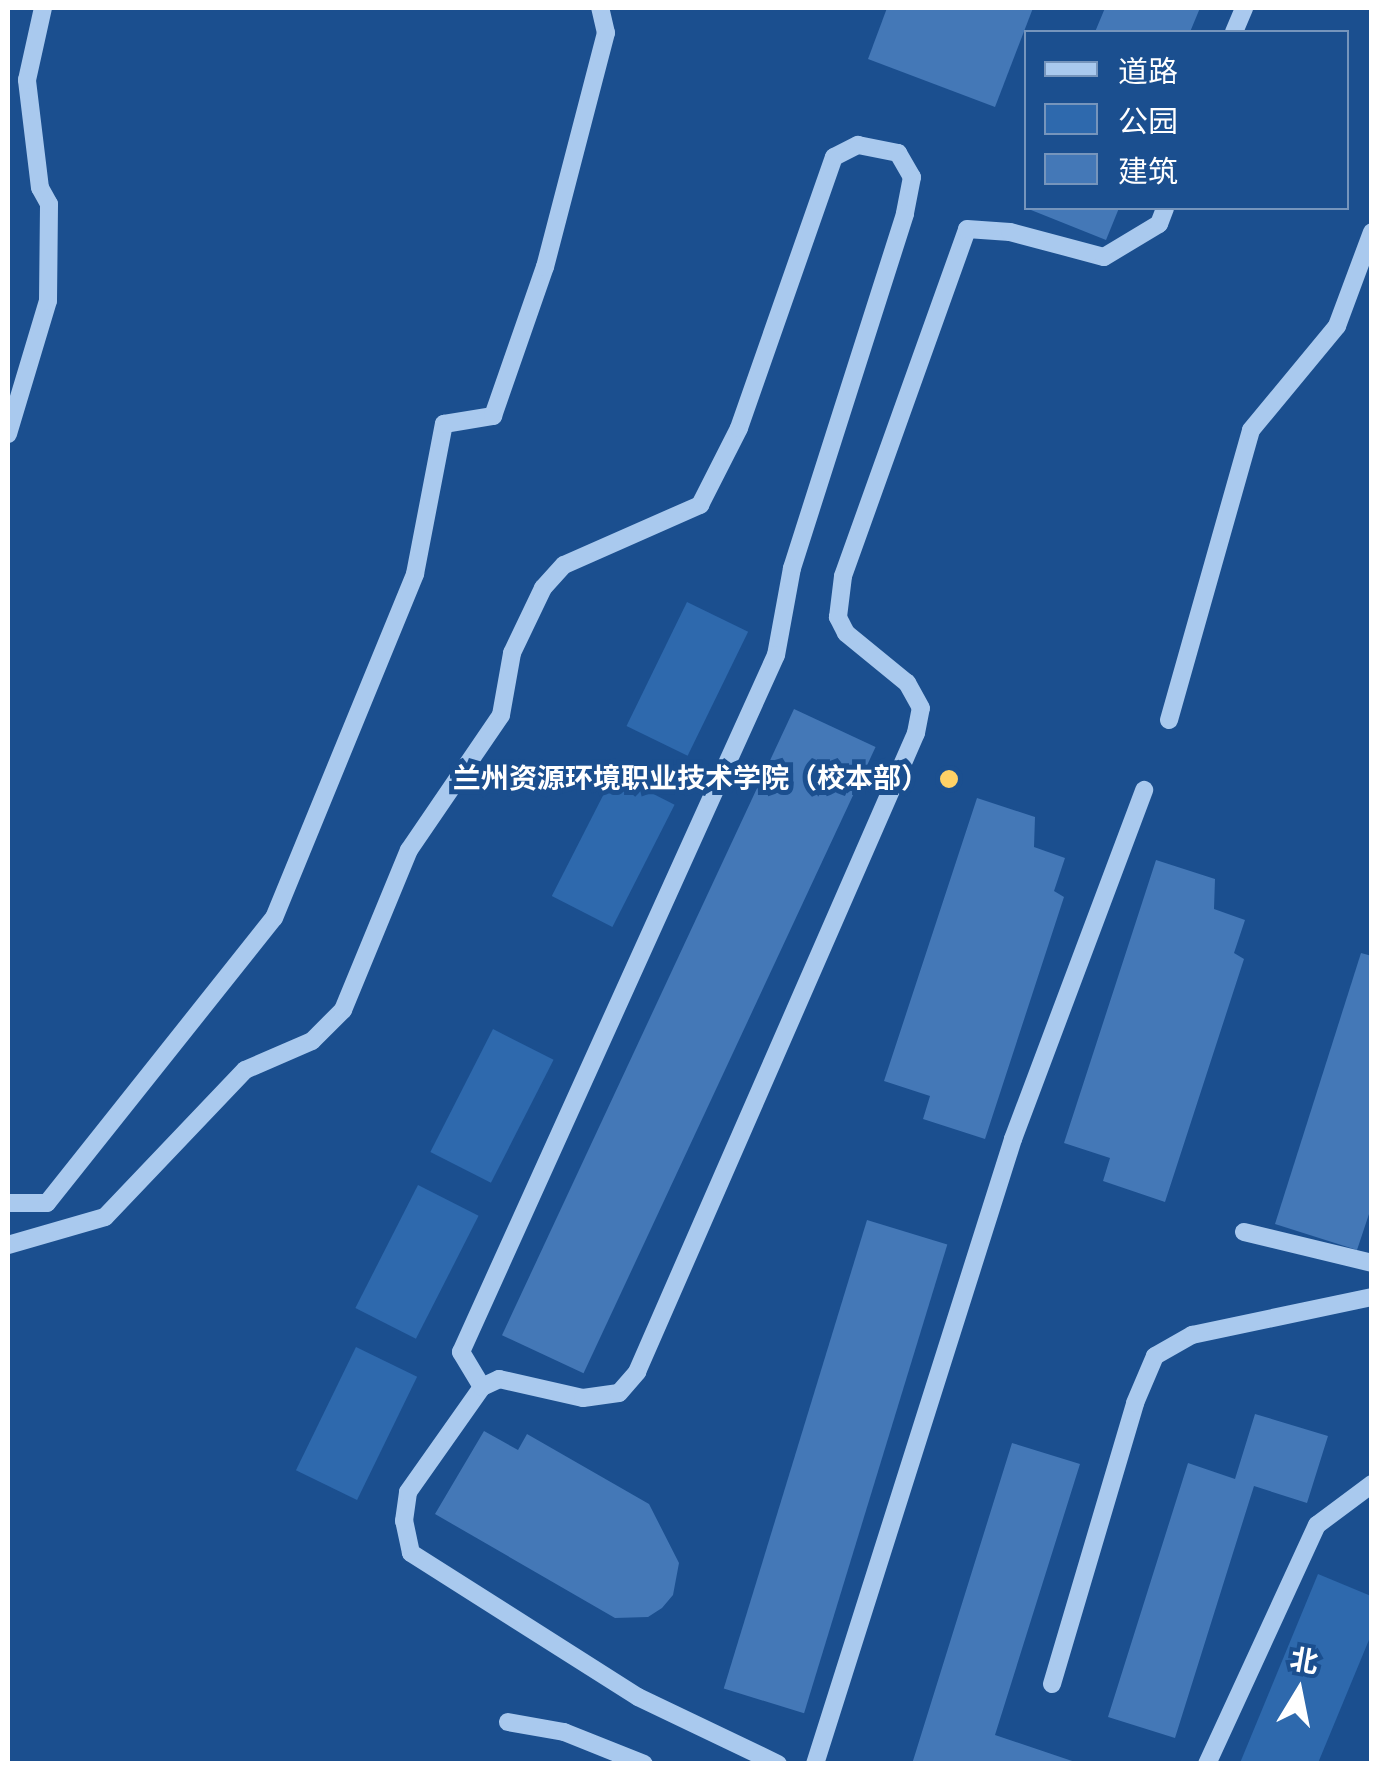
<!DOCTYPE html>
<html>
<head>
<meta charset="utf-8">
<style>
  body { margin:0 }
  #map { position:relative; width:1379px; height:1771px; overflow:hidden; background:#1b4f8f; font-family:Rubik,"Noto Sans SC",sans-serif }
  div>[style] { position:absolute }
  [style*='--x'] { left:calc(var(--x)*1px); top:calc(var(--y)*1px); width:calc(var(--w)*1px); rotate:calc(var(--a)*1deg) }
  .green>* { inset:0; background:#2e69ad; transform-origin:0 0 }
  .building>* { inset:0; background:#4478b7; transform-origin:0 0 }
  .minor>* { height:18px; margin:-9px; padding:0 9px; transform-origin:9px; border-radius:9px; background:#a9c9ee }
  .dots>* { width:28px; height:28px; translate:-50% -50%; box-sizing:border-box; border:5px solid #1b4f8f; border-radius:50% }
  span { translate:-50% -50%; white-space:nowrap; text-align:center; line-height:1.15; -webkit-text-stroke:10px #1b4f8f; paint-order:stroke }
  .poi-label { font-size:28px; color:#fff; font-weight:700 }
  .right { translate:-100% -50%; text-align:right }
  .frame { position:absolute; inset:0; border:10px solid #fff; pointer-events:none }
  .legend { position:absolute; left:1024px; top:30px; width:325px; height:180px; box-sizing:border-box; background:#1b4f8f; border:2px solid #7695bc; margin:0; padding:12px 18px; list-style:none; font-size:30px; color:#fff }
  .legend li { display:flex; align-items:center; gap:20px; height:50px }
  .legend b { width:50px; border:2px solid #7695bc }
  .north { position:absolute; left:1249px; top:1641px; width:100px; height:100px; -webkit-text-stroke:8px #1b4f8f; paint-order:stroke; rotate:10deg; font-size:28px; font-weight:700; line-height:40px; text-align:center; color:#fff }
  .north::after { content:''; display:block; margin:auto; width:35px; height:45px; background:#fff; clip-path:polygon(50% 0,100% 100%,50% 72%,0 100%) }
</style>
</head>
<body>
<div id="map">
  <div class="green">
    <div style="left:687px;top:602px;width:68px;height:138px;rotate:26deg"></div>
    <div style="left:614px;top:774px;width:68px;height:137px;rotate:27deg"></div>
    <div style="left:493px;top:1029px;width:68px;height:138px;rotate:27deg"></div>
    <div style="left:418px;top:1185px;width:68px;height:138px;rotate:27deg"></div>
    <div style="left:356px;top:1347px;width:68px;height:137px;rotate:26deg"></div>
    <div style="clip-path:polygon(1318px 1574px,1371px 1596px,1371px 1635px,1318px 1763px,1240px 1763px)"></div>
  </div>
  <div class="building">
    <div style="clip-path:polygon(887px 8px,1033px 8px,995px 107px,868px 59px)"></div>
    <div style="clip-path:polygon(1105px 8px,1200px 8px,1190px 32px,1095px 32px)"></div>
    <div style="clip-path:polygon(1026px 208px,1119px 208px,1106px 240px)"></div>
    <div style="left:794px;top:709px;width:90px;height:691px;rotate:25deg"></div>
    <div style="clip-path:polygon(977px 798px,1035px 817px,1034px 847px,1065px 858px,1054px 891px,1064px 897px,985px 1139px,923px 1119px,930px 1096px,884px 1081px)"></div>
    <div style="clip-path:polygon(1156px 860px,1215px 879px,1214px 909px,1245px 920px,1234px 953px,1244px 959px,1165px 1202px,1103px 1181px,1110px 1158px,1064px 1143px)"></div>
    <div style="clip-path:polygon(1361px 953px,1372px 956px,1372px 1205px,1357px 1250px,1275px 1224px)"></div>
    <div style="left:867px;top:1220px;width:84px;height:490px;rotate:17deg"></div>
    <div style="clip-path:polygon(1255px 1414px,1328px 1436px,1307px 1503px,1254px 1486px,1175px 1738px,1108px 1717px,1188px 1463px,1235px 1479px)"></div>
    <div style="clip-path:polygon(484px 1431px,518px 1450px,527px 1434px,649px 1504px,679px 1563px,673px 1595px,662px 1608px,648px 1617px,615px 1618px,435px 1514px)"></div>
    <div style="clip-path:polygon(1012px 1443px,1080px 1464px,995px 1735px,1081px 1764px,912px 1764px)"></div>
  </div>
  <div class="minor">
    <div style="--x:1234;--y:32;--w:26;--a:-67"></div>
    <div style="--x:8;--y:434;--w:139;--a:-73.3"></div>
    <div style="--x:48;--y:301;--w:97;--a:-89.4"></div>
    <div style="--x:49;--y:204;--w:18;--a:-119"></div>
    <div style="--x:40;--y:188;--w:109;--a:-96.9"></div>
    <div style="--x:27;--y:80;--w:74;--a:-77.5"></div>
    <div style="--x:1169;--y:720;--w:301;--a:-74.2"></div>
    <div style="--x:1251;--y:430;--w:135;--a:-50.4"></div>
    <div style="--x:1337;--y:326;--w:100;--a:-69.6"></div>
    <div style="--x:8;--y:1203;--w:39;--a:0"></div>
    <div style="--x:47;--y:1203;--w:364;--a:-51.5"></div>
    <div style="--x:274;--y:918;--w:372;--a:-67.7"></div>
    <div style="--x:415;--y:574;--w:153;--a:-79.1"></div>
    <div style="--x:444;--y:424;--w:50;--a:-9.3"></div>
    <div style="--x:493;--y:416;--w:158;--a:-70.8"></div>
    <div style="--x:545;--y:267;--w:242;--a:-75.4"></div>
    <div style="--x:606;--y:33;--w:26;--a:-103"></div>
    <div style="--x:1244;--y:1232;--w:132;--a:13.6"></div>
    <div style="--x:8;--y:1245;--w:101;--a:-16.1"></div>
    <div style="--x:105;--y:1217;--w:203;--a:-46.4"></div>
    <div style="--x:245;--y:1070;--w:73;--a:-23.4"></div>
    <div style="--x:312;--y:1041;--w:44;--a:-45"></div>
    <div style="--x:343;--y:1010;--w:173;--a:-67.6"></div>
    <div style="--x:409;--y:850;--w:163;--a:-55.7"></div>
    <div style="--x:501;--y:715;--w:63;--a:-79.9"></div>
    <div style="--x:512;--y:653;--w:72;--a:-64.5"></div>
    <div style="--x:543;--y:588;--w:31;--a:-48"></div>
    <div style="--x:564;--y:565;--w:149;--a:-23.8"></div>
    <div style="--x:700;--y:505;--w:86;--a:-63.1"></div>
    <div style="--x:739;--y:428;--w:287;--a:-70.7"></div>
    <div style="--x:834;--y:157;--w:27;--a:-27"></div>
    <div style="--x:858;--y:145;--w:41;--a:11.3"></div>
    <div style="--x:898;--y:153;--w:28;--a:60"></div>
    <div style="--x:912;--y:177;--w:38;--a:101"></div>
    <div style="--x:905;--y:214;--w:372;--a:107.7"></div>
    <div style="--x:792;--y:568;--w:88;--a:100.4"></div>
    <div style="--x:776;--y:655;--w:765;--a:114.32"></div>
    <div style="--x:461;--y:1352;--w:41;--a:59"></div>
    <div style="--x:1052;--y:1684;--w:293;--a:-73.5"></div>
    <div style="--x:1135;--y:1403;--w:51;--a:-66.9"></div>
    <div style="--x:1155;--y:1356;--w:43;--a:-29.6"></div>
    <div style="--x:1192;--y:1335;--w:184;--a:-11.9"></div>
    <div style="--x:508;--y:1722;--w:57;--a:10.1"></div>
    <div style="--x:564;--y:1732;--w:86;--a:21.8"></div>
    <div style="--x:778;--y:1764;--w:155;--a:-154.4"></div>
    <div style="--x:638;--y:1697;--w:269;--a:-147.6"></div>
    <div style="--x:411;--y:1553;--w:33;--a:-102"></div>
    <div style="--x:404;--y:1521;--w:29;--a:-82"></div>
    <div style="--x:408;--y:1492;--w:128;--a:-54.8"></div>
    <div style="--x:482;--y:1387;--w:19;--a:-25"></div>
    <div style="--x:499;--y:1379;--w:86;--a:12.7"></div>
    <div style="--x:583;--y:1398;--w:36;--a:-8"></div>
    <div style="--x:619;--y:1393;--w:28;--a:-49"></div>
    <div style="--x:637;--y:1372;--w:697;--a:-66.41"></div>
    <div style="--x:916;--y:733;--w:25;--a:-79"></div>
    <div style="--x:921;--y:708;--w:29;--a:-119"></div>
    <div style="--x:907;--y:683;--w:79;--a:-140.7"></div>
    <div style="--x:846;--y:633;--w:18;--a:-117"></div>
    <div style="--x:838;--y:617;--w:41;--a:-83"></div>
    <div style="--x:843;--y:576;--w:368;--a:-70.3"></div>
    <div style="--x:967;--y:229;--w:43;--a:4"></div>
    <div style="--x:1010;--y:232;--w:97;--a:14.9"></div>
    <div style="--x:1104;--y:257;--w:64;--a:-31"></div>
    <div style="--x:1159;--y:224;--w:17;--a:-69"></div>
    <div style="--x:815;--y:1764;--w:656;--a:-72.42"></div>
    <div style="--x:1013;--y:1139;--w:373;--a:-69.4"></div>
    <div style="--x:1207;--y:1764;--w:263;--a:-65.3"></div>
    <div style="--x:1317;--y:1525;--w:69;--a:-36.7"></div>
  </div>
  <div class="dots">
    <div style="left:949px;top:779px;background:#ffd166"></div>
  </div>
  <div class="poi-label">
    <span class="right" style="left:929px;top:779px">兰州资源环境职业技术学院（校本部）</span>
  </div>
  <div class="frame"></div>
  <ul class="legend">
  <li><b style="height:12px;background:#a9c9ee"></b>道路</li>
  <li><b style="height:28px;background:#2e69ad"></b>公园</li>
  <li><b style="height:28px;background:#4478b7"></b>建筑</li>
  </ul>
  <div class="north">北</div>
</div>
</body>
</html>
